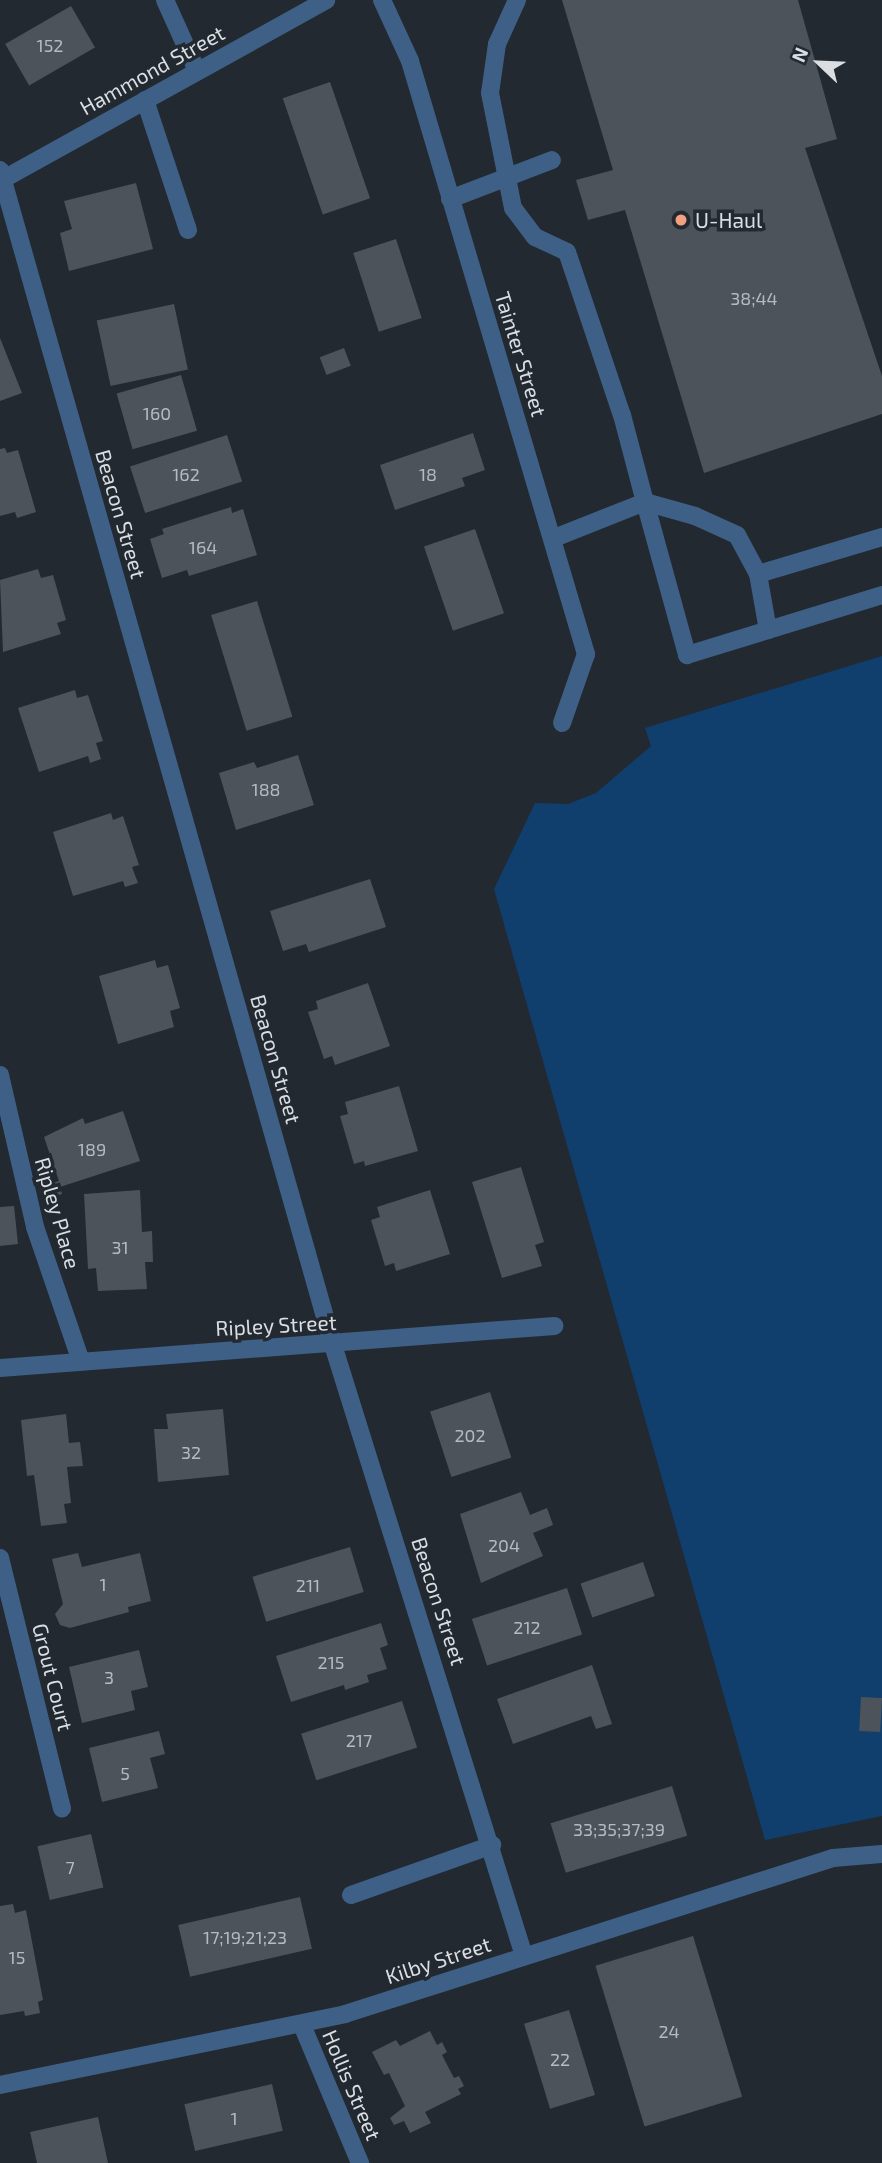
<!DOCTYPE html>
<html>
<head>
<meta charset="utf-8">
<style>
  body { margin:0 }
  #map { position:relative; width:882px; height:2163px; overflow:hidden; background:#222930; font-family:"Exo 2",sans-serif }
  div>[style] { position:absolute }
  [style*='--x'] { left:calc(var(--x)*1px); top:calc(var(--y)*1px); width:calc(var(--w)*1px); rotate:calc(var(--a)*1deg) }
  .green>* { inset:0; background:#103f6e }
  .building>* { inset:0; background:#4c535b; transform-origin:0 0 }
  .minor>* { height:18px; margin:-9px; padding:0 9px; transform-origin:9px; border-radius:9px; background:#3f6086 }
  .dots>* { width:19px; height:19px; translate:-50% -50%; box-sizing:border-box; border:4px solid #222930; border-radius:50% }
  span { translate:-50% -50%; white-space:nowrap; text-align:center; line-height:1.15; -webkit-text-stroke:7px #222930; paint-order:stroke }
  .number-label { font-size:18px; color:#b6bbc0 }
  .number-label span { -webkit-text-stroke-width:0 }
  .street-label { font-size:21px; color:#dadee2 }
  .poi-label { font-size:21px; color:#dadee2 }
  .left { translate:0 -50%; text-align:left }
  .north { position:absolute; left:784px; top:28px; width:70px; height:70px; -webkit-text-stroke:5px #222930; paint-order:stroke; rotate:293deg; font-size:19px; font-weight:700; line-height:28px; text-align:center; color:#dadee2 }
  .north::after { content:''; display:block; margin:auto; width:24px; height:32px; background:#dadee2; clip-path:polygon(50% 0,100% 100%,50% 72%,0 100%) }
</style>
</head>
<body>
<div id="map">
  <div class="green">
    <div style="clip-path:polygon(882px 656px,882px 1816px,765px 1840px,494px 889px,535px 803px,568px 804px,596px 793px,651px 746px,645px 728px)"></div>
  </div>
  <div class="building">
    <div style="clip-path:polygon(562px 0,798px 0,837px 139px,805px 148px,882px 376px,882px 414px,704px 473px,625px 210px,588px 220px,576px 180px,613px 170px)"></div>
    <div style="left:71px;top:6px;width:48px;height:76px;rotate:60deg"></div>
    <div style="left:330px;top:82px;width:123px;height:50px;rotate:71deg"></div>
    <div style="clip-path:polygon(136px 183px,153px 249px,69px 271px,60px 233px,72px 229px,64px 201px)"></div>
    <div style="left:396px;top:239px;width:83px;height:45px;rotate:72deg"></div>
    <div style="left:174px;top:304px;width:67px;height:79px;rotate:78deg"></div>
    <div style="clip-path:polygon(0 338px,22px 393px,0 401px)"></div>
    <div style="left:344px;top:348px;width:19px;height:26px;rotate:69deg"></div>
    <div style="left:181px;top:375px;width:58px;height:67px;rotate:74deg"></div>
    <div style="clip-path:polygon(473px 433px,485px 470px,462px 478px,465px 486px,395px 510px,380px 465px)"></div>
    <div style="left:227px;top:435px;width:49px;height:102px;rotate:72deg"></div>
    <div style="clip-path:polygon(5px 448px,7px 453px,18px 450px,36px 512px,17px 518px,15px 512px,0 516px,0 449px)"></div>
    <div style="clip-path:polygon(231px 507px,232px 513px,243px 509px,257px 555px,189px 576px,187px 570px,162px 578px,150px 539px,164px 534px,162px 529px)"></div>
    <div style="left:475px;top:529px;width:89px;height:54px;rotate:71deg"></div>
    <div style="clip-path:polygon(38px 569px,41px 578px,53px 575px,66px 620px,57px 623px,61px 634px,3px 652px,0 580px)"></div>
    <div style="left:257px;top:601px;width:121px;height:48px;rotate:73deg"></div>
    <div style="clip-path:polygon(75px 690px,77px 698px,88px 695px,103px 741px,96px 743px,101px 759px,90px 763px,88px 756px,39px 772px,18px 708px)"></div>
    <div style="clip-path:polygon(298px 755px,314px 805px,236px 830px,219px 773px,254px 762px,257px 768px)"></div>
    <div style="clip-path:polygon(111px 813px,113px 820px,123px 816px,139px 865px,132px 867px,138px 883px,125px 887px,123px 881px,73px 896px,53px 832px)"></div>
    <div style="clip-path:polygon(370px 879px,386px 927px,309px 952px,306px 944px,283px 951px,270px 911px)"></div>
    <div style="clip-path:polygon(155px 960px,157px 968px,168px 965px,180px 1008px,170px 1011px,174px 1027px,118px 1044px,99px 976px)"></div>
    <div style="clip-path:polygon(368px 983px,390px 1046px,335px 1065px,332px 1056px,324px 1059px,308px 1012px,318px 1009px,316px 1001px)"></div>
    <div style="clip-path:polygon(399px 1086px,418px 1151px,365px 1166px,364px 1161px,354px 1164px,340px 1116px,348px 1114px,345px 1102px)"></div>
    <div style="clip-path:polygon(123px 1111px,140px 1161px,60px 1187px,62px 1194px,44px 1200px,40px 1187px,59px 1181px,44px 1137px,83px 1118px,85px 1124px)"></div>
    <div style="clip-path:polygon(521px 1167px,544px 1242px,535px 1245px,542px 1266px,502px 1278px,472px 1182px)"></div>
    <div style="clip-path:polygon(140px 1190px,142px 1232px,152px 1231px,153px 1262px,145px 1262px,147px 1289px,98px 1291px,96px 1268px,88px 1269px,84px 1194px)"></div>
    <div style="clip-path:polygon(430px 1190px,450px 1254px,396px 1271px,394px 1263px,385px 1266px,371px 1220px,380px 1217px,377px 1207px)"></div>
    <div style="clip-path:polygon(14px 1206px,18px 1244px,0 1246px,0 1207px)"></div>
    <div style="left:490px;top:1392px;width:69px;height:63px;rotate:72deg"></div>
    <div style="clip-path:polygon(223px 1409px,229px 1475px,158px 1482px,154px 1429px,168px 1429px,166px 1414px)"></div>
    <div style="clip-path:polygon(66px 1414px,69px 1443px,80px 1442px,83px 1466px,67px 1467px,71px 1503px,64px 1504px,67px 1523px,41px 1526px,34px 1475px,27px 1476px,21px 1420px)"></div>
    <div style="clip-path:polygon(521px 1492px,530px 1515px,547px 1508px,553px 1525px,533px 1533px,543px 1556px,481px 1583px,460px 1514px)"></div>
    <div style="left:350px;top:1547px;width:47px;height:102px;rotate:73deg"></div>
    <div style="clip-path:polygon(78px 1553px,82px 1567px,140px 1553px,151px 1601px,128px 1607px,129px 1612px,70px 1628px,60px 1625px,55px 1614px,63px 1604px,52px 1559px)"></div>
    <div style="left:643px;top:1562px;width:36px;height:66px;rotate:71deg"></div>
    <div style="left:567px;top:1588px;width:49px;height:100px;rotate:72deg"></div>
    <div style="clip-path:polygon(381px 1623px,388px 1645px,380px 1648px,387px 1669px,367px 1675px,369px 1682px,345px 1690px,344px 1685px,291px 1702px,276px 1656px)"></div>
    <div style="clip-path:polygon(139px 1650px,148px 1687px,131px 1691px,135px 1710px,82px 1723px,69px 1667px)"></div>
    <div style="clip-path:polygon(592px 1665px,612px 1724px,596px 1729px,591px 1716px,513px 1744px,497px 1699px)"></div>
    <div style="left:861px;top:1697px;width:21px;height:34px;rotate:3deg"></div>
    <div style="left:402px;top:1701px;width:49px;height:106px;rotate:72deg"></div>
    <div style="clip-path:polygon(159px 1731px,165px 1754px,150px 1758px,158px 1788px,102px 1802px,89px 1748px)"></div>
    <div style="left:672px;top:1786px;width:52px;height:127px;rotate:73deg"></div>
    <div style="left:91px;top:1834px;width:55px;height:55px;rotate:77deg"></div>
    <div style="left:300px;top:1897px;width:53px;height:125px;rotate:77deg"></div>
    <div style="clip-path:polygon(13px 1904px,15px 1913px,26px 1910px,43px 2000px,38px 2002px,40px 2013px,25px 2016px,24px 2011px,0 2015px,0 1906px)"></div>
    <div style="left:693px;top:1936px;width:168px;height:102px;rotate:73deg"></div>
    <div style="left:569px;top:2010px;width:89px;height:47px;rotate:73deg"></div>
    <div style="clip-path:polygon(430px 2031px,437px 2045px,442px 2042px,447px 2052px,442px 2055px,454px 2078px,459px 2076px,464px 2086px,458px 2089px,461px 2094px,425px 2112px,431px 2123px,410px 2133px,404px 2121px,394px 2125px,390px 2118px,405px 2106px,389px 2073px,384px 2075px,372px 2052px,396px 2040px,400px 2046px)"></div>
    <div style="left:272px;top:2084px;width:48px;height:90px;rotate:77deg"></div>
    <div style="clip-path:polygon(98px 2117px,108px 2163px,37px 2163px,30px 2132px)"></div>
  </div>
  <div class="minor">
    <div style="--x:165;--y:0;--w:78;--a:65.7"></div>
    <div style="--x:382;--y:0;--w:67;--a:65.3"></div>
    <div style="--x:410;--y:61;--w:619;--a:73.47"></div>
    <div style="--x:586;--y:654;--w:73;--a:109.2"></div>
    <div style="--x:517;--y:0;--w:48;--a:114.4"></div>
    <div style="--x:497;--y:44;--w:49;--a:98.1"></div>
    <div style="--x:490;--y:93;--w:117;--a:78.7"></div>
    <div style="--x:513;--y:208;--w:36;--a:53"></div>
    <div style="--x:535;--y:237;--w:35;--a:25"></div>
    <div style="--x:567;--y:252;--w:172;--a:71.4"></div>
    <div style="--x:622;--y:415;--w:90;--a:75.2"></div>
    <div style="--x:645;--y:502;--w:98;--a:158.4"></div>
    <div style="--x:145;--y:100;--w:137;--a:71.7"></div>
    <div style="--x:0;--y:170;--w:1221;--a:74.18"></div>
    <div style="--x:333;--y:1345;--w:640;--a:72.64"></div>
    <div style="--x:0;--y:181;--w:373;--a:-29"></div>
    <div style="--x:450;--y:199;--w:109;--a:-20.9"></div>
    <div style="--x:645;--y:502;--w:159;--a:74.6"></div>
    <div style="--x:687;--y:655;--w:204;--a:-17.1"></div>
    <div style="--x:645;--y:502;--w:52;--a:15.6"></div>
    <div style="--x:695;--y:516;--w:46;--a:24.3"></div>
    <div style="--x:737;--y:535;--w:44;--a:61.7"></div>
    <div style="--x:758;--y:574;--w:129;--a:-16.6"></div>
    <div style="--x:758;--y:574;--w:57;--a:79.9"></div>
    <div style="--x:0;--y:1075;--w:156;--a:77"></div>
    <div style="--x:35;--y:1227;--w:142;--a:71.1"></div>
    <div style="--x:0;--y:1368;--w:556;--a:-4.34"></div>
    <div style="--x:0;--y:1558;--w:258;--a:76.1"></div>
    <div style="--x:351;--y:1895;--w:150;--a:-19.5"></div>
    <div style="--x:302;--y:2025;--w:150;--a:67.2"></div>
    <div style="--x:0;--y:2085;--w:352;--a:-11.6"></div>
    <div style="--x:345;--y:2014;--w:512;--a:-17.73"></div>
    <div style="--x:833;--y:1858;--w:49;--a:-4.7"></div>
  </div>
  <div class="dots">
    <div style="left:681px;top:220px;background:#f2a080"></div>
  </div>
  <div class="number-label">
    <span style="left:50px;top:45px">152</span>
    <span style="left:754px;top:298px">38;44</span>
    <span style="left:157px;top:413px">160</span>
    <span style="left:186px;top:474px">162</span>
    <span style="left:428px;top:474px">18</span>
    <span style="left:203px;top:547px">164</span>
    <span style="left:266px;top:789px">188</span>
    <span style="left:92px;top:1149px">189</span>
    <span style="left:120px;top:1247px">31</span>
    <span style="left:470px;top:1435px">202</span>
    <span style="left:191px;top:1452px">32</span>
    <span style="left:504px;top:1545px">204</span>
    <span style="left:103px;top:1584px">1</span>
    <span style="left:308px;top:1585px">211</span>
    <span style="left:527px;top:1627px">212</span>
    <span style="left:331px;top:1662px">215</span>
    <span style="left:109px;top:1677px">3</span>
    <span style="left:359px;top:1740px">217</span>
    <span style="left:125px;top:1773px">5</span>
    <span style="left:619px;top:1829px">33;35;37;39</span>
    <span style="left:70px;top:1867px">7</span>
    <span style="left:245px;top:1937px">17;19;21;23</span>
    <span style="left:17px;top:1957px">15</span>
    <span style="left:669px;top:2031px">24</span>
    <span style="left:560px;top:2059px">22</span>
    <span style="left:234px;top:2118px">1</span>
  </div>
  <div class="street-label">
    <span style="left:152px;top:70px;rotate:-29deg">Hammond Street</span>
    <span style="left:521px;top:354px;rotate:73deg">Tainter Street</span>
    <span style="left:121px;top:514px;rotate:74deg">Beacon Street</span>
    <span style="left:276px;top:1059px;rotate:74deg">Beacon Street</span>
    <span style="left:58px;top:1213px;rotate:74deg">Ripley Place</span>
    <span style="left:276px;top:1325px;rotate:-3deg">Ripley Street</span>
    <span style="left:439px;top:1601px;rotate:72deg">Beacon Street</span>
    <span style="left:53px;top:1677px;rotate:76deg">Grout Court</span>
    <span style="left:438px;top:1960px;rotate:-18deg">Kilby Street</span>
    <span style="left:352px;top:2085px;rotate:67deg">Hollis Street</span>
  </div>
  <div class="poi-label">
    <span class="left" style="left:695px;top:220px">U-Haul</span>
  </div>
  <div class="north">N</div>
</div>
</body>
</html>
